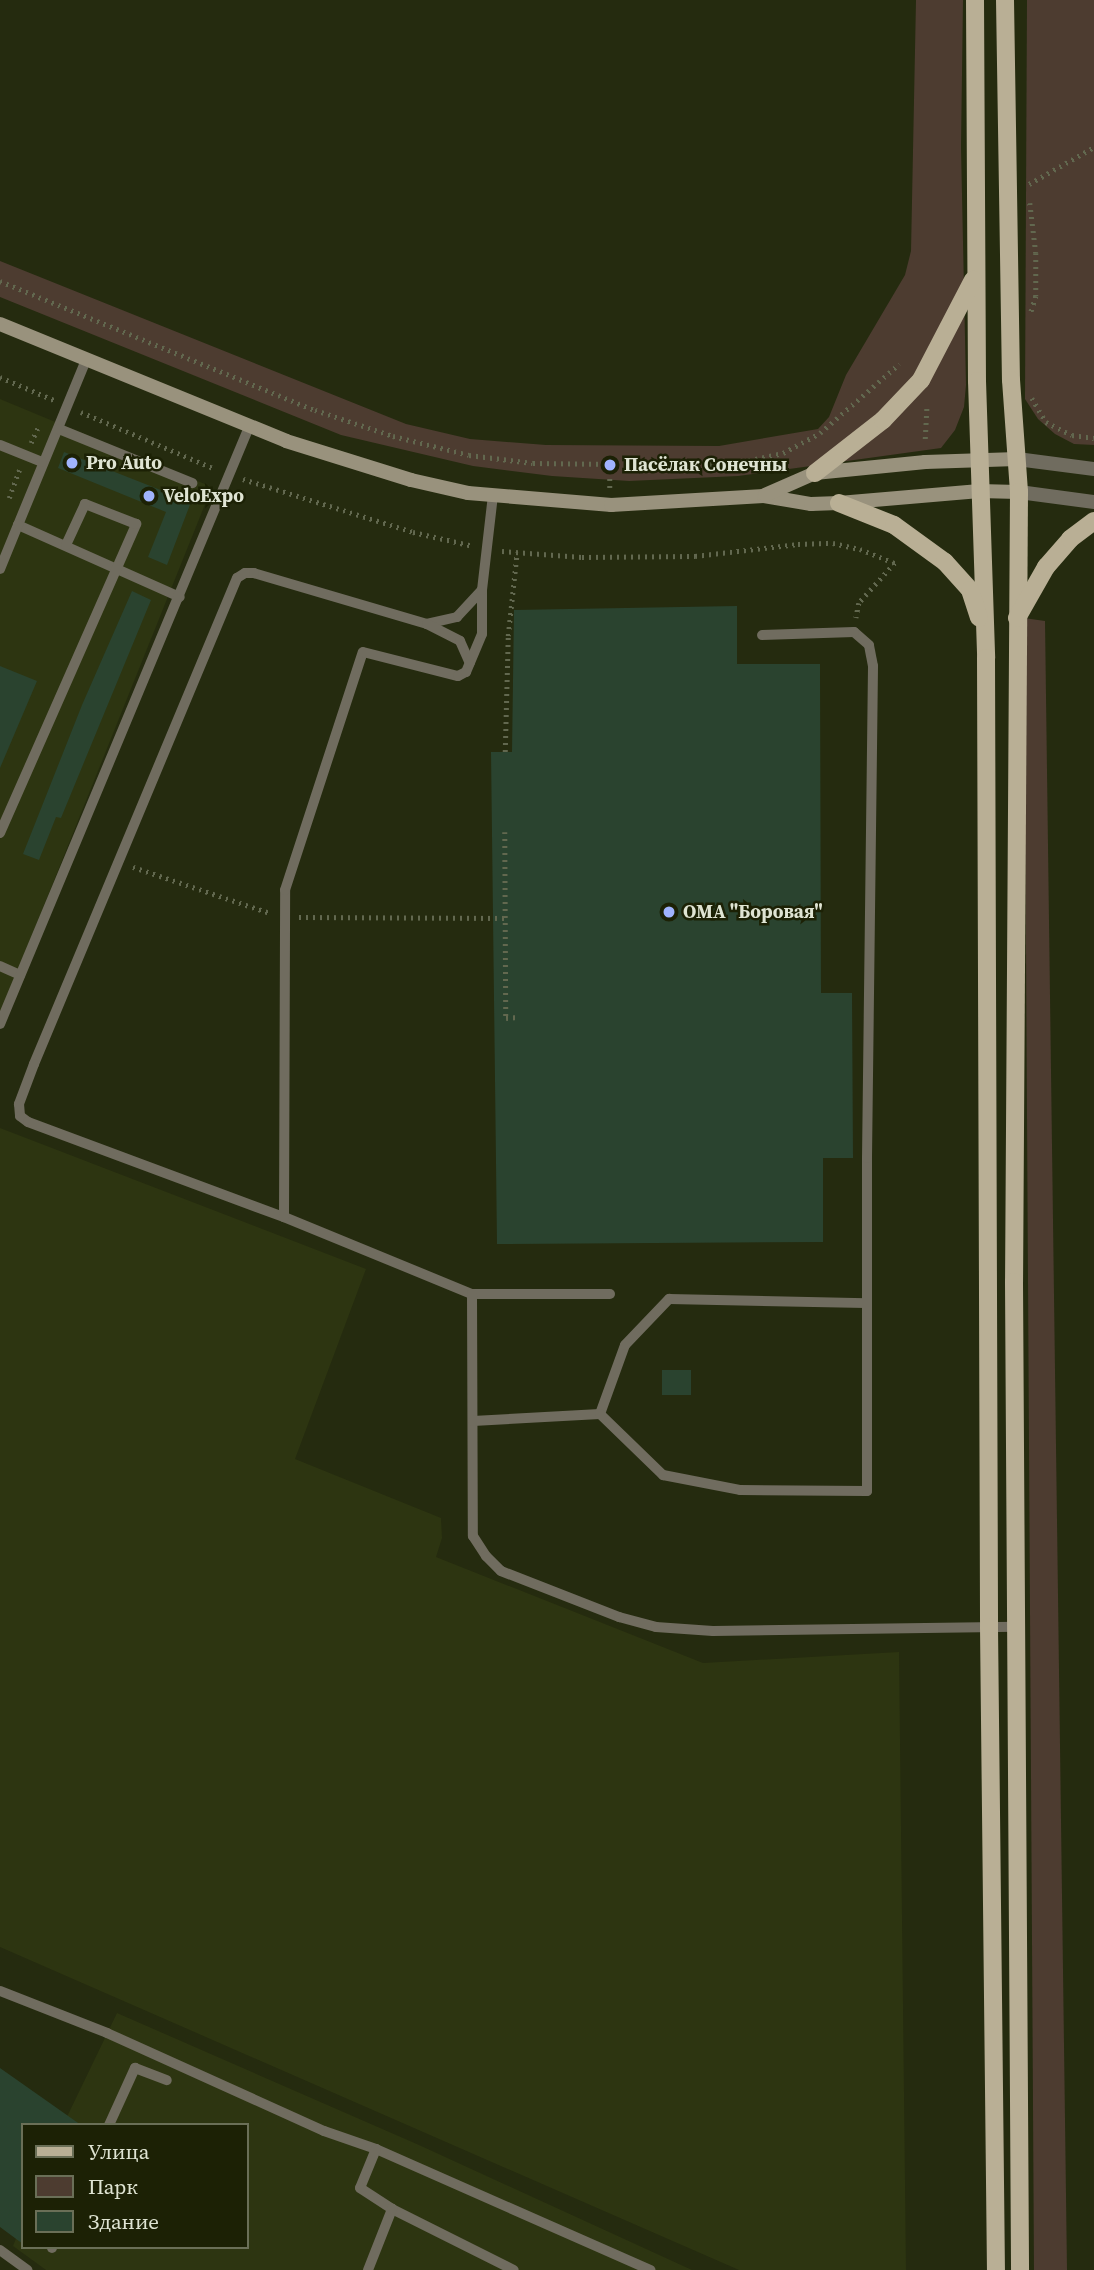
<!DOCTYPE html>
<html>
<head>
<meta charset="utf-8">
<style>
  body { margin:0 }
  #map { position:relative; width:1094px; height:2270px; overflow:hidden; background:#252b0f; font-family:"Source Serif 4",serif }
  div>[style] { position:absolute }
  [style*='--x'] { left:calc(var(--x)*1px); top:calc(var(--y)*1px); width:calc(var(--w)*1px); rotate:calc(var(--a)*1deg) }
  .built>* { inset:0; background:#2d3511 }
  .green>* { inset:0; background:#4d3c30 }
  .building>* { inset:0; background:#2a432f; transform-origin:0 0 }
  .path>* { height:4.5px; margin-top:-2.25px; transform-origin:0; background:repeating-linear-gradient(90deg,#62684f 0 2px,transparent 0 7px) }
  .service>* { height:10px; margin:-5px; padding:0 5px; transform-origin:5px; border-radius:5px; background:#706c5f }
  .tertiary>* { height:14px; margin:-7px; padding:0 7px; transform-origin:7px; border-radius:7px; background:#706c5f }
  .secondary>* { height:14px; margin:-7px; padding:0 7px; transform-origin:7px; border-radius:7px; background:#99927d }
  .primary>* { height:18px; margin:-9px; padding:0 9px; transform-origin:9px; border-radius:9px; background:#b9af95 }
  .dots>* { width:19px; height:19px; translate:-50% -50%; box-sizing:border-box; border:4px solid #1c2105; border-radius:50% }
  span { translate:-50% -50%; white-space:nowrap; text-align:center; line-height:1.15; -webkit-text-stroke:5px #1c2105; paint-order:stroke }
  .poi-label { font-size:19px; color:#dfe4d3; font-weight:700 }
  .left { translate:0 -50%; text-align:left }
  .legend { position:absolute; left:21px; top:2123px; width:228px; height:126px; box-sizing:border-box; background:#1c2105; border:2px solid #6a6f57; margin:0; padding:9px 12px; list-style:none; font-size:21px; color:#dfe4d3 }
  .legend li { display:flex; align-items:center; gap:14px; height:35px }
  .legend b { width:35px; border:2px solid #6a6f57 }
</style>
</head>
<body>
<div id="map">
  <div class="built">
    <div style="clip-path:polygon(0 399px,212px 487px,0 1015px)"></div>
    <div style="clip-path:polygon(0 1128px,366px 1269px,295px 1459px,441px 1518px,442px 1538px,436px 1557px,703px 1663px,899px 1652px,906px 2270px,739px 2270px,0 1947px)"></div>
    <div style="clip-path:polygon(117px 2013px,419px 2145px,692px 2270px,46px 2270px,13px 2246px,23px 2221px,23px 2247px,247px 2247px,247px 2125px,63px 2125px)"></div>
  </div>
  <div class="green">
    <div style="clip-path:polygon(916px 0,963px 0,961px 147px,966px 385px,964px 407px,955px 430px,941px 448px,738px 476px,629px 481px,552px 476px,473px 466px,341px 435px,0 297px,0 261px,406px 424px,470px 439px,546px 445px,719px 446px,818px 429px,829px 417px,846px 375px,905px 275px,911px 251px)"></div>
    <div style="clip-path:polygon(1027px 0,1094px 0,1094px 445px,1074px 444px,1055px 434px,1038px 419px,1025px 399px)"></div>
    <div style="clip-path:polygon(1024px 618px,1045px 621px,1067px 2270px,1034px 2270px)"></div>
  </div>
  <div class="building">
    <div style="clip-path:polygon(64px 452px,191px 502px,167px 565px,148px 557px,166px 512px,58px 468px)"></div>
    <div style="clip-path:polygon(132px 591px,151px 600px,61px 818px,56px 817px,39px 860px,23px 854px,82px 705px)"></div>
    <div style="clip-path:polygon(737px 606px,737px 664px,820px 664px,821px 993px,852px 993px,853px 1158px,823px 1158px,823px 1242px,497px 1244px,491px 752px,512px 752px,514px 610px)"></div>
    <div style="clip-path:polygon(0 666px,37px 681px,0 768px)"></div>
    <div style="left:662px;top:1370px;width:29px;height:25px"></div>
    <div style="clip-path:polygon(0 2068px,81px 2125px,23px 2125px,23px 2244px,0 2227px)"></div>
  </div>
  <div class="path">
    <div style="--x:1029;--y:184;--w:75;--a:-29.6"></div>
    <div style="--x:1030;--y:203;--w:50;--a:83.2"></div>
    <div style="--x:1036;--y:253;--w:43;--a:90"></div>
    <div style="--x:1036;--y:296;--w:17;--a:107"></div>
    <div style="--x:0;--y:281;--w:340;--a:22.3"></div>
    <div style="--x:315;--y:410;--w:82;--a:18.4"></div>
    <div style="--x:393;--y:436;--w:78;--a:14"></div>
    <div style="--x:469;--y:455;--w:64;--a:7.1"></div>
    <div style="--x:533;--y:463;--w:163;--a:0.7"></div>
    <div style="--x:696;--y:465;--w:46;--a:-3.7"></div>
    <div style="--x:742;--y:462;--w:42;--a:-12.4"></div>
    <div style="--x:783;--y:453;--w:42;--a:-28.4"></div>
    <div style="--x:820;--y:433;--w:105;--a:-41.1"></div>
    <div style="--x:0;--y:377;--w:59;--a:23.1"></div>
    <div style="--x:1032;--y:398;--w:28;--a:60"></div>
    <div style="--x:1046;--y:422;--w:29;--a:27"></div>
    <div style="--x:1072;--y:435;--w:22;--a:8"></div>
    <div style="--x:81;--y:412;--w:146;--a:23"></div>
    <div style="--x:925;--y:439;--w:35;--a:-87"></div>
    <div style="--x:31;--y:443;--w:20;--a:-66"></div>
    <div style="--x:610;--y:465;--w:23;--a:90"></div>
    <div style="--x:243;--y:479;--w:178;--a:17.3"></div>
    <div style="--x:413;--y:532;--w:62;--a:13.1"></div>
    <div style="--x:9;--y:498;--w:30;--a:-70"></div>
    <div style="--x:502;--y:551;--w:80;--a:4.3"></div>
    <div style="--x:582;--y:557;--w:113;--a:-0.5"></div>
    <div style="--x:695;--y:556;--w:104;--a:-6.6"></div>
    <div style="--x:798;--y:544;--w:35;--a:-2"></div>
    <div style="--x:833;--y:543;--w:28;--a:13"></div>
    <div style="--x:860;--y:549;--w:38;--a:22"></div>
    <div style="--x:895;--y:563;--w:54;--a:132"></div>
    <div style="--x:859;--y:603;--w:15;--a:101"></div>
    <div style="--x:505;--y:752;--w:116;--a:-88.5"></div>
    <div style="--x:508;--y:636;--w:84;--a:-83.9"></div>
    <div style="--x:505;--y:832;--w:186;--a:89.7"></div>
    <div style="--x:506;--y:1018;--w:12;--a:-5"></div>
    <div style="--x:133;--y:867;--w:145;--a:18.6"></div>
    <div style="--x:299;--y:917;--w:208;--a:0.3"></div>
  </div>
  <div class="service">
    <div style="--x:86;--y:360;--w:178;--a:112.4"></div>
    <div style="--x:18;--y:525;--w:177;--a:24"></div>
    <div style="--x:59;--y:429;--w:144;--a:22.1"></div>
    <div style="--x:0;--y:445;--w:45;--a:22"></div>
    <div style="--x:0;--y:569;--w:48;--a:-67.8"></div>
    <div style="--x:482;--y:590;--w:37;--a:133"></div>
    <div style="--x:457;--y:617;--w:31;--a:167"></div>
    <div style="--x:427;--y:624;--w:180;--a:-163.6"></div>
    <div style="--x:254;--y:573;--w:9;--a:180"></div>
    <div style="--x:245;--y:573;--w:9;--a:148"></div>
    <div style="--x:237;--y:578;--w:527;--a:112.67"></div>
    <div style="--x:34;--y:1064;--w:43;--a:110.6"></div>
    <div style="--x:19;--y:1104;--w:12;--a:85"></div>
    <div style="--x:20;--y:1116;--w:10;--a:37"></div>
    <div style="--x:28;--y:1122;--w:273;--a:20.4"></div>
    <div style="--x:284;--y:1217;--w:203;--a:22.3"></div>
    <div style="--x:472;--y:1294;--w:138;--a:0"></div>
    <div style="--x:427;--y:624;--w:37;--a:27"></div>
    <div style="--x:460;--y:641;--w:24;--a:66"></div>
    <div style="--x:0;--y:833;--w:338;--a:-66.2"></div>
    <div style="--x:136;--y:524;--w:55;--a:-158.6"></div>
    <div style="--x:85;--y:504;--w:45;--a:114.9"></div>
    <div style="--x:0;--y:966;--w:22;--a:24"></div>
    <div style="--x:0;--y:1024;--w:647;--a:-67.36"></div>
    <div style="--x:284;--y:1217;--w:327;--a:-89.8"></div>
    <div style="--x:285;--y:890;--w:250;--a:-71.9"></div>
    <div style="--x:363;--y:652;--w:98;--a:14.2"></div>
    <div style="--x:458;--y:676;--w:9;--a:-27"></div>
    <div style="--x:466;--y:672;--w:41;--a:-67.2"></div>
    <div style="--x:482;--y:634;--w:44;--a:-90"></div>
    <div style="--x:482;--y:590;--w:96;--a:-83.4"></div>
    <div style="--x:472;--y:1294;--w:242;--a:89.8"></div>
    <div style="--x:473;--y:1536;--w:24;--a:57"></div>
    <div style="--x:486;--y:1556;--w:21;--a:45"></div>
    <div style="--x:501;--y:1571;--w:127;--a:21.3"></div>
    <div style="--x:619;--y:1617;--w:38;--a:15"></div>
    <div style="--x:656;--y:1627;--w:57;--a:4"></div>
    <div style="--x:713;--y:1631;--w:303;--a:-0.8"></div>
    <div style="--x:600;--y:1414;--w:73;--a:-70.1"></div>
    <div style="--x:625;--y:1345;--w:64;--a:-46.3"></div>
    <div style="--x:669;--y:1299;--w:197;--a:1.2"></div>
    <div style="--x:473;--y:1421;--w:127;--a:-3.2"></div>
    <div style="--x:600;--y:1414;--w:88;--a:44.1"></div>
    <div style="--x:663;--y:1475;--w:78;--a:11"></div>
    <div style="--x:740;--y:1490;--w:127;--a:0.5"></div>
    <div style="--x:867;--y:1491;--w:333;--a:-90"></div>
    <div style="--x:867;--y:1158;--w:492;--a:-89.3"></div>
    <div style="--x:873;--y:666;--w:21;--a:-101"></div>
    <div style="--x:869;--y:645;--w:20;--a:-139"></div>
    <div style="--x:854;--y:632;--w:92;--a:178.1"></div>
    <div style="--x:0;--y:1991;--w:115;--a:21.4"></div>
    <div style="--x:107;--y:2033;--w:238;--a:24.3"></div>
    <div style="--x:324;--y:2131;--w:55;--a:19.1"></div>
    <div style="--x:376;--y:2149;--w:300;--a:23.8"></div>
    <div style="--x:109;--y:2125;--w:63;--a:-65.5"></div>
    <div style="--x:135;--y:2068;--w:34;--a:21"></div>
    <div style="--x:376;--y:2149;--w:42;--a:112.3"></div>
    <div style="--x:360;--y:2188;--w:38;--a:33"></div>
    <div style="--x:392;--y:2209;--w:136;--a:26.6"></div>
    <div style="--x:52;--y:2248;--w:1;--a:-90"></div>
    <div style="--x:0;--y:2250;--w:34;--a:36"></div>
    <div style="--x:368;--y:2270;--w:66;--a:-68.5"></div>
  </div>
  <div class="tertiary">
    <div style="--x:1017;--y:459;--w:78;--a:7.4"></div>
    <div style="--x:1019;--y:492;--w:76;--a:7.6"></div>
  </div>
  <div class="secondary">
    <div style="--x:0;--y:324;--w:309;--a:22.2"></div>
    <div style="--x:286;--y:441;--w:131;--a:17.3"></div>
    <div style="--x:411;--y:480;--w:58;--a:12.8"></div>
    <div style="--x:468;--y:493;--w:144;--a:4.8"></div>
    <div style="--x:611;--y:505;--w:153;--a:-3.4"></div>
    <div style="--x:764;--y:496;--w:48;--a:9.7"></div>
    <div style="--x:811;--y:504;--w:28;--a:-2"></div>
    <div style="--x:839;--y:503;--w:141;--a:-4.9"></div>
    <div style="--x:979;--y:491;--w:40;--a:1.4"></div>
    <div style="--x:765;--y:495;--w:55;--a:-23.7"></div>
    <div style="--x:815;--y:473;--w:111;--a:-5.7"></div>
    <div style="--x:925;--y:462;--w:92;--a:-1.9"></div>
  </div>
  <div class="primary">
    <div style="--x:975;--y:0;--w:381;--a:89.7"></div>
    <div style="--x:977;--y:381;--w:277;--a:88.1"></div>
    <div style="--x:986;--y:658;--w:969;--a:89.82"></div>
    <div style="--x:989;--y:1627;--w:643;--a:89.38"></div>
    <div style="--x:1005;--y:0;--w:380;--a:89.1"></div>
    <div style="--x:1011;--y:380;--w:112;--a:85.9"></div>
    <div style="--x:1019;--y:492;--w:790;--a:90.36"></div>
    <div style="--x:1014;--y:1282;--w:988;--a:89.65"></div>
    <div style="--x:815;--y:473;--w:86;--a:-37.9"></div>
    <div style="--x:883;--y:420;--w:55;--a:-46.5"></div>
    <div style="--x:921;--y:380;--w:113;--a:-62.5"></div>
    <div style="--x:839;--y:503;--w:59;--a:21.8"></div>
    <div style="--x:894;--y:525;--w:63;--a:36"></div>
    <div style="--x:945;--y:562;--w:38;--a:48"></div>
    <div style="--x:970;--y:590;--w:29;--a:72"></div>
    <div style="--x:1017;--y:618;--w:59;--a:-60.4"></div>
    <div style="--x:1046;--y:567;--w:37;--a:-49"></div>
    <div style="--x:1070;--y:539;--w:30;--a:-37"></div>
  </div>
  <div class="dots">
    <div style="left:72px;top:463px;background:#a0b3fd"></div>
    <div style="left:610px;top:465px;background:#a0b3fd"></div>
    <div style="left:149px;top:496px;background:#a0b3fd"></div>
    <div style="left:669px;top:912px;background:#a0b3fd"></div>
  </div>
  <div class="poi-label">
    <span class="left" style="left:86px;top:463px">Pro Auto</span>
    <span class="left" style="left:624px;top:465px">Пасёлак Сонечны</span>
    <span class="left" style="left:163px;top:496px">VeloExpo</span>
    <span class="left" style="left:683px;top:912px">ОМА "Боровая"</span>
  </div>
  <ul class="legend">
  <li><b style="height:9px;background:#b9af95"></b>Улица</li>
  <li><b style="height:19px;background:#4d3c30"></b>Парк</li>
  <li><b style="height:19px;background:#2a432f"></b>Здание</li>
  </ul>
</div>
</body>
</html>
